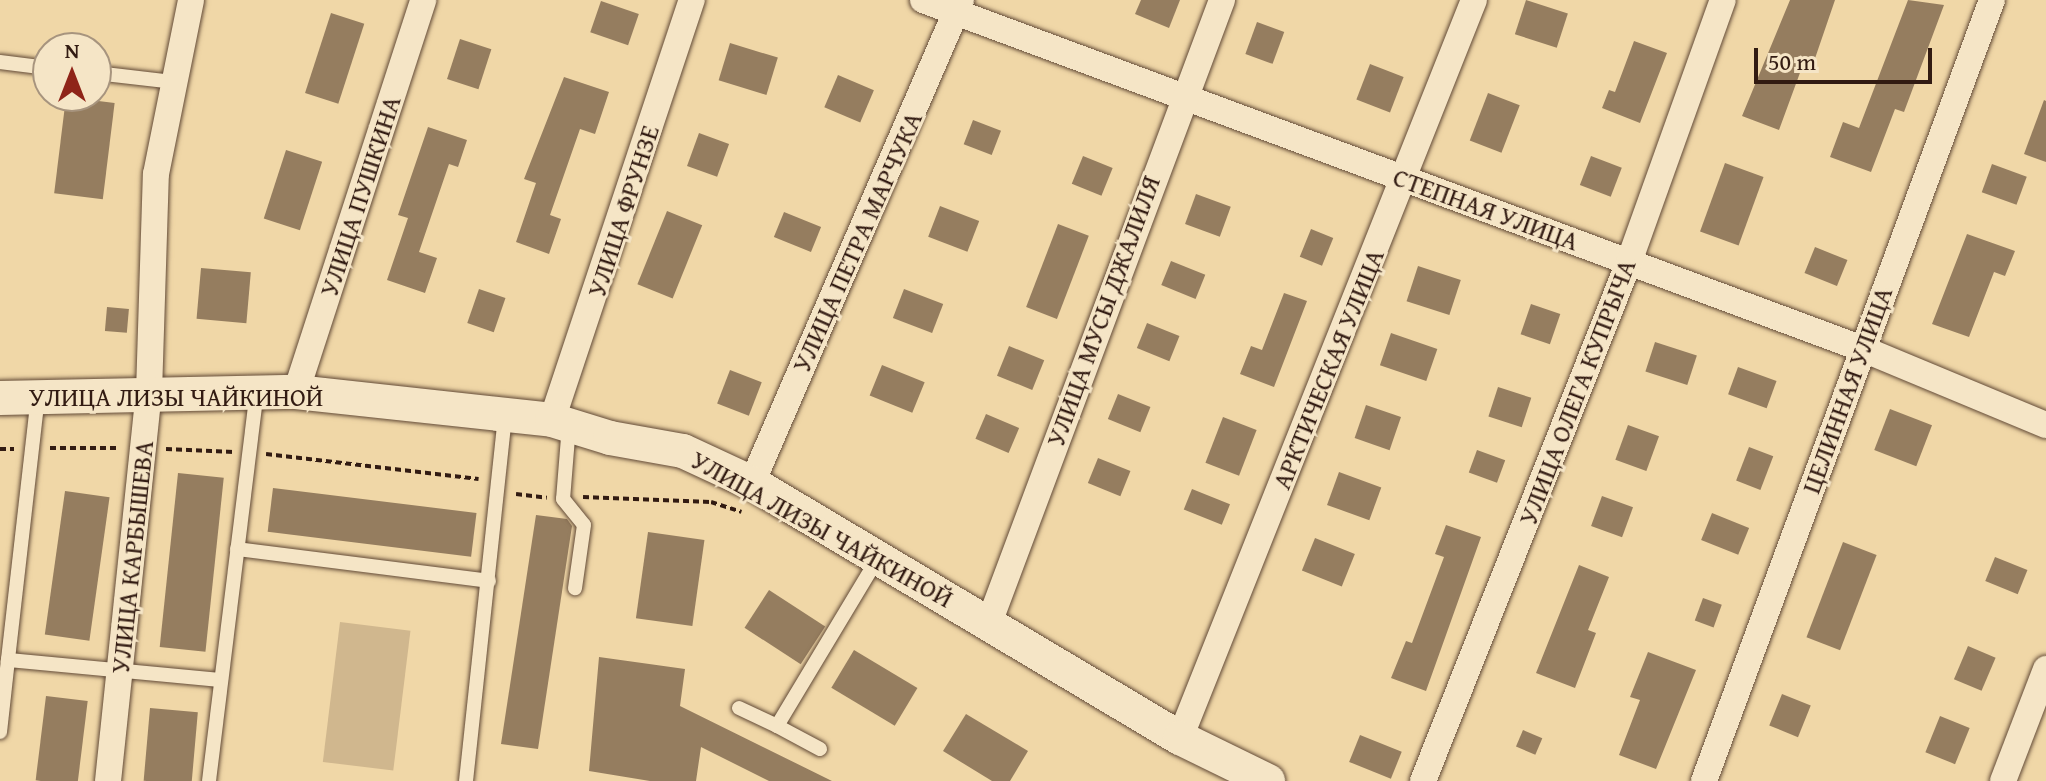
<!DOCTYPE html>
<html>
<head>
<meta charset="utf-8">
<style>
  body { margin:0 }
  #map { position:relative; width:2046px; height:781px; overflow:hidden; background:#f0d7a7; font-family:"Gentium Book Plus",serif }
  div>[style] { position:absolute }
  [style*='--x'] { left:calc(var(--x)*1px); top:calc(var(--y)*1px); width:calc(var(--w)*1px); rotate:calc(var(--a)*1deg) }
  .green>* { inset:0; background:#d0b78e; transform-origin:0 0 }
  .building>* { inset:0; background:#957d5f; transform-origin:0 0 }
  .path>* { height:4px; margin-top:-2px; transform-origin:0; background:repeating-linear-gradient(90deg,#321b12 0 6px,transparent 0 10px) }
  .roads { filter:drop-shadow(0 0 2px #624a37) drop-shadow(0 0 2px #624a37) }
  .service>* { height:14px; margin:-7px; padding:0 7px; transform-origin:7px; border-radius:7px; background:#f5e5c6 }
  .minor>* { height:26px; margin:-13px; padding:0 13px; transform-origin:13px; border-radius:13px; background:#f5e5c6 }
  .tertiary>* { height:34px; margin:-17px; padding:0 17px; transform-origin:17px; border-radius:17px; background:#f5e5c6 }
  span { translate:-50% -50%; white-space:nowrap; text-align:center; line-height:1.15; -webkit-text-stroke:6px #f5e5c6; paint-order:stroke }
  .street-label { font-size:26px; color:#321b12 }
  .north { position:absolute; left:32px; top:32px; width:80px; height:80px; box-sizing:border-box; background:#f5e5c6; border:2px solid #a7947e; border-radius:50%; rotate:0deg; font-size:22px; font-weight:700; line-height:32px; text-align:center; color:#321b12 }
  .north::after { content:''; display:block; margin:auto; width:28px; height:36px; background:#8f2418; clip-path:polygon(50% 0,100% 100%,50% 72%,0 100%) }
  .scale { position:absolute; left:1754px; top:48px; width:178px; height:36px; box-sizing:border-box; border:4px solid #321b12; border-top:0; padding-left:10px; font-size:24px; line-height:28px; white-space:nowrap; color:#321b12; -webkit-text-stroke:6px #f5e5c6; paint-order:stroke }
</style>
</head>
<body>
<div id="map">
  <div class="green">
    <div style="left:340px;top:622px;width:71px;height:141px;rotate:7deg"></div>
  </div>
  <div class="building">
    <div style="clip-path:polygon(1141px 0,1180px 0,1169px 28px,1135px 14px)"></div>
    <div style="left:1526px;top:0;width:44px;height:36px;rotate:18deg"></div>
    <div style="clip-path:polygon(1790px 0,1835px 0,1810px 73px,1801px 70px,1779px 130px,1742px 116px)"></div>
    <div style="clip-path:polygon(1908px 0,1944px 5px,1904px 112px,1895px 109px,1871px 172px,1830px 157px,1843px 122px,1859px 128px)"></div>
    <div style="left:601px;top:1px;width:40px;height:33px;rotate:19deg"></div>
    <div style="left:331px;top:13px;width:35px;height:84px;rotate:18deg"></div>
    <div style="left:1257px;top:22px;width:29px;height:34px;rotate:20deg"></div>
    <div style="left:460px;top:39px;width:33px;height:42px;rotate:18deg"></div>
    <div style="clip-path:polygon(1634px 41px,1667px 53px,1640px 123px,1602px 108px,1609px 90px,1615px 92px)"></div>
    <div style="left:730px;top:43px;width:50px;height:39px;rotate:17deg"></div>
    <div style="left:1370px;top:64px;width:36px;height:38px;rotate:21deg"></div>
    <div style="left:838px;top:75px;width:39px;height:35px;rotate:23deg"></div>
    <div style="clip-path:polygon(564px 77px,609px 92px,595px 134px,580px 129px,550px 215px,561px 219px,549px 254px,516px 242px,536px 183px,524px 179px)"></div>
    <div style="left:1488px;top:93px;width:34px;height:51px;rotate:21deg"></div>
    <div style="left:66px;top:97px;width:49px;height:97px;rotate:7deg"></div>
    <div style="clip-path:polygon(2044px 100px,2046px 101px,2046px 162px,2024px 154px)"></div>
    <div style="left:973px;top:120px;width:30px;height:26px;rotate:21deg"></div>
    <div style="clip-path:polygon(428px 127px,467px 140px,458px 167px,449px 164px,419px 252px,437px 258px,425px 293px,387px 280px,408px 218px,398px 215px)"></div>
    <div style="left:699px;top:133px;width:32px;height:35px;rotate:20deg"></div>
    <div style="left:286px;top:150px;width:38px;height:72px;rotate:18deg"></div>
    <div style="left:1083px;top:156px;width:32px;height:30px;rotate:22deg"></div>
    <div style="left:1591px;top:156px;width:33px;height:31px;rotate:21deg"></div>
    <div style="left:1725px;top:163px;width:41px;height:73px;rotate:20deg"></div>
    <div style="left:1992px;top:164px;width:37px;height:30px;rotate:20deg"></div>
    <div style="left:1196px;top:194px;width:37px;height:32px;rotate:20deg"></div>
    <div style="left:940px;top:206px;width:42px;height:33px;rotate:21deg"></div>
    <div style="left:667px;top:211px;width:38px;height:79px;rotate:22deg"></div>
    <div style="left:784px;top:212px;width:40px;height:27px;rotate:22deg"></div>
    <div style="left:1058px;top:224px;width:33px;height:89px;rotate:21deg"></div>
    <div style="left:1311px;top:229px;width:24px;height:30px;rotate:22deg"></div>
    <div style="clip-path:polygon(1967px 234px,2015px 251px,2005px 276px,1994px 272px,1969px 337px,1932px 324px)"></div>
    <div style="left:1815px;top:247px;width:35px;height:28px;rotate:22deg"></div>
    <div style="left:1171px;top:261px;width:37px;height:26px;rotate:22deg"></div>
    <div style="left:1418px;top:266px;width:45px;height:37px;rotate:18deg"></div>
    <div style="left:201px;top:268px;width:50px;height:51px;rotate:5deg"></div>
    <div style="left:479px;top:289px;width:28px;height:36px;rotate:19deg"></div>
    <div style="left:904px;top:289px;width:42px;height:31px;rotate:21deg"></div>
    <div style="clip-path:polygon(1284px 293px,1307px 301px,1274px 387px,1240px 374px,1251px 346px,1262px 350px)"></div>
    <div style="left:1531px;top:304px;width:31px;height:32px;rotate:19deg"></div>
    <div style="left:107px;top:307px;width:22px;height:24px;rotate:5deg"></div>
    <div style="left:1147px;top:323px;width:35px;height:27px;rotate:22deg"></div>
    <div style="left:1391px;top:333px;width:49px;height:34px;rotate:19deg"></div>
    <div style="left:1655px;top:342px;width:44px;height:31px;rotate:18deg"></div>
    <div style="left:1009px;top:346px;width:38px;height:32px;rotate:22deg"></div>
    <div style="left:882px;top:365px;width:46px;height:33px;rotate:22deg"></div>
    <div style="left:1738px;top:367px;width:41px;height:29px;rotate:20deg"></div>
    <div style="left:730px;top:370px;width:34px;height:36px;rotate:21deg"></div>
    <div style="left:1498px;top:387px;width:35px;height:31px;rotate:18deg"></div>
    <div style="left:1118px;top:394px;width:35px;height:27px;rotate:22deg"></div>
    <div style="left:1366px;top:405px;width:37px;height:35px;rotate:19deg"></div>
    <div style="left:1890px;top:409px;width:45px;height:44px;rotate:21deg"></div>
    <div style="left:986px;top:414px;width:36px;height:27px;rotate:23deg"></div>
    <div style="left:1223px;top:417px;width:36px;height:49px;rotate:21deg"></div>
    <div style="left:1628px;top:425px;width:33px;height:37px;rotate:20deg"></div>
    <div style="left:1749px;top:447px;width:26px;height:36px;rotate:21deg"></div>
    <div style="left:1477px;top:450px;width:30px;height:24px;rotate:20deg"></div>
    <div style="left:1098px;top:458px;width:35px;height:27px;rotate:22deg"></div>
    <div style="left:1339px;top:472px;width:45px;height:35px;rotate:20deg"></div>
    <div style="left:178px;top:473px;width:46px;height:175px;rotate:6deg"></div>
    <div style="left:273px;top:488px;width:205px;height:44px;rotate:7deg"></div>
    <div style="left:1192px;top:489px;width:41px;height:22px;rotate:22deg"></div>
    <div style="left:65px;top:491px;width:45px;height:145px;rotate:8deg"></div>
    <div style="left:1602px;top:496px;width:33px;height:32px;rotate:20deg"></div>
    <div style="left:1712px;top:513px;width:40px;height:29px;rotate:22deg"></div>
    <div style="clip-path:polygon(536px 515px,567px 519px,572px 526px,538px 749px,501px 744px)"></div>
    <div style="clip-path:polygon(1446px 525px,1481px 537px,1426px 691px,1391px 678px,1406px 641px,1412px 643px,1444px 557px,1435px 554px)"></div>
    <div style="left:648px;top:532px;width:57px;height:87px;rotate:8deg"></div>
    <div style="left:1315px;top:538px;width:43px;height:35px;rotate:22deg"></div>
    <div style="left:1843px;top:542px;width:36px;height:102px;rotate:21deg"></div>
    <div style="left:1995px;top:557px;width:35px;height:26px;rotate:22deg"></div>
    <div style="clip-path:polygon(1579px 565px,1609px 577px,1588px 630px,1596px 633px,1575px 688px,1536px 673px)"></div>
    <div style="left:769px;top:590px;width:67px;height:45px;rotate:33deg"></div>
    <div style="left:1703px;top:598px;width:20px;height:24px;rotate:20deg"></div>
    <div style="left:1968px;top:646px;width:30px;height:36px;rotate:23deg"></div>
    <div style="left:854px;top:650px;width:74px;height:44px;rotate:31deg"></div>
    <div style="clip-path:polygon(1648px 652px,1696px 670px,1656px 769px,1619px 755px,1640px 700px,1630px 697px)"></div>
    <div style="clip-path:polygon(599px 657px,685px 669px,680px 706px,832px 781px,769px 781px,701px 747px,696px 781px,650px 781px,589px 771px)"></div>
    <div style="left:1782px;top:694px;width:31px;height:34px;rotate:22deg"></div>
    <div style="left:46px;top:696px;width:42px;height:85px;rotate:7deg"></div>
    <div style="left:150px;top:708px;width:48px;height:73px;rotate:5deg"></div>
    <div style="clip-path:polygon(966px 714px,1028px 751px,1010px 781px,992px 781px,943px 751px)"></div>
    <div style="left:1940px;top:716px;width:32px;height:39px;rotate:22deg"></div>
    <div style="left:1523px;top:730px;width:21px;height:18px;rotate:23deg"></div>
    <div style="left:1360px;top:735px;width:45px;height:29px;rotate:22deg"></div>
  </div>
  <div class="path">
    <div style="--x:50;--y:448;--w:68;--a:0"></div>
    <div style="--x:0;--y:449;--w:14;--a:0"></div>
    <div style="--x:166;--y:449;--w:68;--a:2.5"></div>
    <div style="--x:266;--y:454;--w:214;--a:6.7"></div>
    <div style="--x:516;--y:494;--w:31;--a:7"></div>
    <div style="--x:583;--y:497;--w:128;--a:2.2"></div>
    <div style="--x:711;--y:502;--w:32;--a:18"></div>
  </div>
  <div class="roads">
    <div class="service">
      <div style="--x:0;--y:62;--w:48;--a:7.1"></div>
      <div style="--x:96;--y:73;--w:79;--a:6.6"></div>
      <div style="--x:38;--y:396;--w:266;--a:96.5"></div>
      <div style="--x:8;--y:660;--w:214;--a:5.4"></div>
      <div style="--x:569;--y:425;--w:74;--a:94.6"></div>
      <div style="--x:563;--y:499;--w:33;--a:51"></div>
      <div style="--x:584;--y:525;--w:64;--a:98.1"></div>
      <div style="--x:237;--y:549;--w:254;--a:7.2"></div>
      <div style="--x:739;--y:708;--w:42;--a:25.3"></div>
      <div style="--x:0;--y:732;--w:72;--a:-83.7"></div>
      <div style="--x:820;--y:749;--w:49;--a:-151.9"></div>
      <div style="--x:777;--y:726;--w:196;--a:-59"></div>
      <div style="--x:209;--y:781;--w:392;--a:-83"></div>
      <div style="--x:466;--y:781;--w:368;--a:-83.9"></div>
    </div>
    <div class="minor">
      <div style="--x:923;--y:0;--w:1003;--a:20.37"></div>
      <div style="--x:1863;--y:349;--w:198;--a:22.6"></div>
      <div style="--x:296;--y:392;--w:412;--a:-72"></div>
      <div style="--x:552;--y:420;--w:443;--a:-71.6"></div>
      <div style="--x:752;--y:483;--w:526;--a:-66.6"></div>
      <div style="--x:989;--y:623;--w:665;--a:-69.49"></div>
      <div style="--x:1180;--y:738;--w:794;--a:-68.28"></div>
      <div style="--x:108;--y:781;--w:390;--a:-84"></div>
      <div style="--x:149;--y:393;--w:219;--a:-88.2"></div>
      <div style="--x:156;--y:174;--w:177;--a:-78.6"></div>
      <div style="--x:1423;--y:781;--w:558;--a:-68.35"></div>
      <div style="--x:1629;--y:262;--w:278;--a:-70.3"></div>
      <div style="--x:1704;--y:781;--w:832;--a:-69.76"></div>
      <div style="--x:2003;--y:781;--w:120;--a:-69"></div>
    </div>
    <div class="tertiary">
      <div style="--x:0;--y:398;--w:296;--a:-1.2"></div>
      <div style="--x:296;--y:392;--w:258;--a:6.2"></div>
      <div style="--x:552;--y:420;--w:61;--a:17.2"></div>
      <div style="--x:610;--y:438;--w:74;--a:10.1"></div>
      <div style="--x:683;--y:451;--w:76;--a:24.9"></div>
      <div style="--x:752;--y:483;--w:498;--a:30.8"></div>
      <div style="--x:1180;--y:738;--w:98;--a:26"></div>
    </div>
  </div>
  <div class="street-label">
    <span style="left:360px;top:196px;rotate:-72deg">УЛИЦА ПУШКИНА</span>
    <span style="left:1486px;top:209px;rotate:20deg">СТЕПНАЯ УЛИЦА</span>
    <span style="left:623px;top:211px;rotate:-72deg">УЛИЦА ФРУНЗЕ</span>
    <span style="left:857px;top:242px;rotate:-66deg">УЛИЦА ПЕТРА МАРЧУКА</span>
    <span style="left:1103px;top:311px;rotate:-70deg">УЛИЦА МУСЫ ДЖАЛИЛЯ</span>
    <span style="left:1328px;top:369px;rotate:-68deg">АРКТИЧЕСКАЯ УЛИЦА</span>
    <span style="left:1847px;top:390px;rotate:-70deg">ЦЕЛИННАЯ УЛИЦА</span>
    <span style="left:1577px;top:392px;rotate:-69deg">УЛИЦА ОЛЕГА КУПРЫЧА</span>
    <span style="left:176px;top:397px">УЛИЦА ЛИЗЫ ЧАЙКИНОЙ</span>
    <span style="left:822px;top:529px;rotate:29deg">УЛИЦА ЛИЗЫ ЧАЙКИНОЙ</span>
    <span style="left:132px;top:557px;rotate:-84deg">УЛИЦА КАРБЫШЕВА</span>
  </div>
  <div class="north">N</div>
  <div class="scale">50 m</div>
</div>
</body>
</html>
